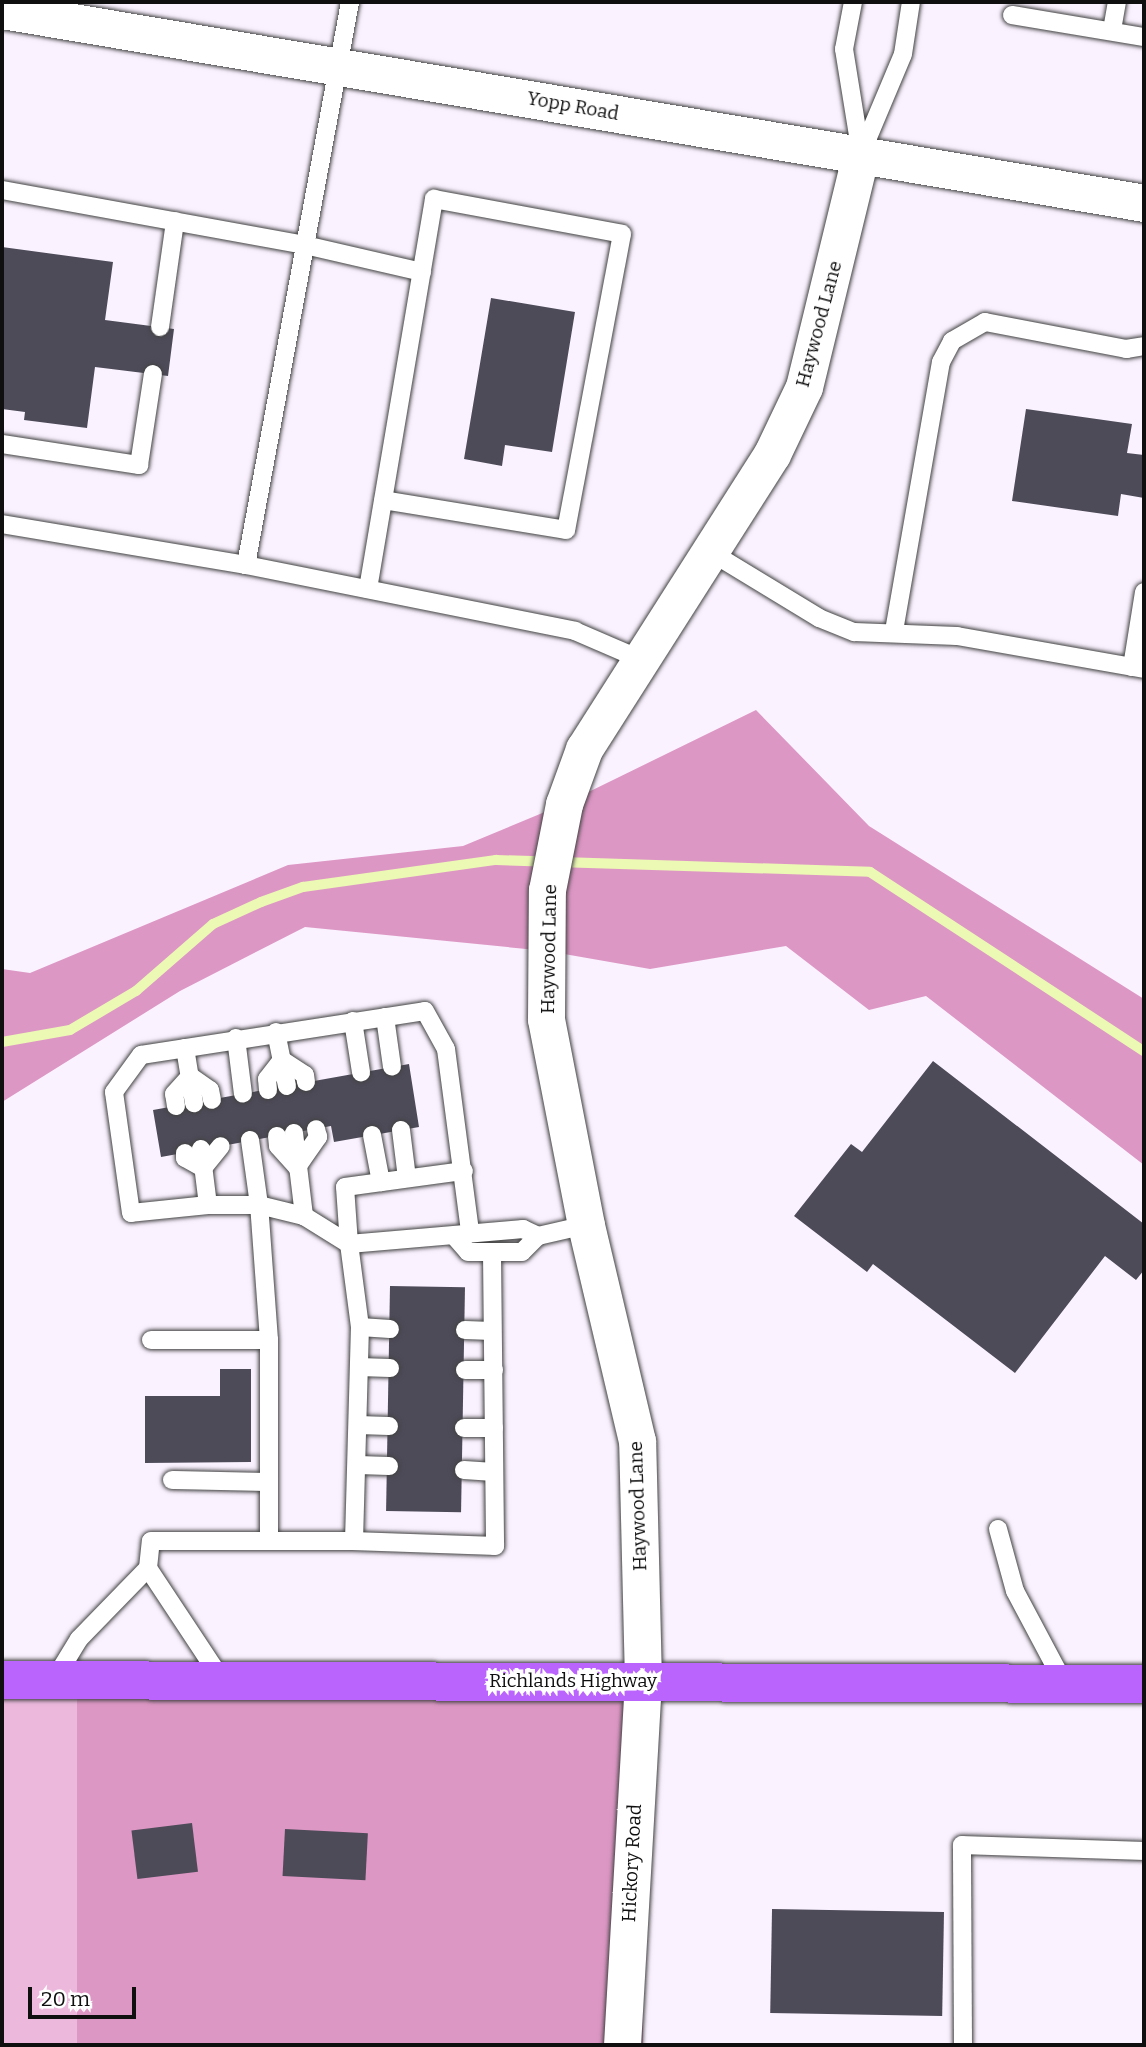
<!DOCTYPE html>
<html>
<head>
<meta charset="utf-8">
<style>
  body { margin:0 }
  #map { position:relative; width:1146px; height:2047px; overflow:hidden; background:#faf2ff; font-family:Bitter,serif }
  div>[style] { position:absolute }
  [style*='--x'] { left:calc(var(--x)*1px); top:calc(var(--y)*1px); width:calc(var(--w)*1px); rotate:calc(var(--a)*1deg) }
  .green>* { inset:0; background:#ecb9dd; transform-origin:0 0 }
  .forest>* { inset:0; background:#dd97c5; transform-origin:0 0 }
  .stream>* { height:10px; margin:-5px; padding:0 5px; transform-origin:5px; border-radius:5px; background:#ecf9b4 }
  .building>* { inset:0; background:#4e4b59; transform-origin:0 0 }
  .roads { filter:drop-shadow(0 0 2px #424242) drop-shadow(0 0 2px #424242) }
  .lane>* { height:18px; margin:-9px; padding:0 9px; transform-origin:9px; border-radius:9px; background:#fff }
  .street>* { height:37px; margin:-18.5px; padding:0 18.5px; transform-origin:18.5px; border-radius:18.5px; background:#fff }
  .primary>* { height:38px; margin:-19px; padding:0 19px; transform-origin:19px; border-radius:19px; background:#ba63fd }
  span { translate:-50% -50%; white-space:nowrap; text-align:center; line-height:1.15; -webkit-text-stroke:7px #fff; paint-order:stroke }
  .street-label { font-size:19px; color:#0f0f0f }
  .frame { position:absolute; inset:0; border:4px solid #0f0f0f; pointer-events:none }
  .scale { position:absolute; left:28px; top:1987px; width:108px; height:32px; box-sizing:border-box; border:4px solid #0f0f0f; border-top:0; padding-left:9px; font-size:21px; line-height:24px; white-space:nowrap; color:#0f0f0f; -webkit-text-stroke:5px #fff; paint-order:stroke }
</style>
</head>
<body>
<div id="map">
  <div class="green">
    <div style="left:2px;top:1680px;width:75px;height:365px"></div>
  </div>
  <div class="forest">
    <div style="clip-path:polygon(756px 710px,869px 826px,1144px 999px,1144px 1165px,926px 996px,869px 1010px,786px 946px,650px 969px,547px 951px,305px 927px,180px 991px,2px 1102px,2px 969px,30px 973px,288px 865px,463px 846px,564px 804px)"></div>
    <div style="left:77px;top:1680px;width:566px;height:365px"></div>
  </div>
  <div class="stream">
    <div style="--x:2;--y:1042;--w:69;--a:-10"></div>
    <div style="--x:70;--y:1030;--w:77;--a:-30.6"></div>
    <div style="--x:136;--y:991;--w:102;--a:-41"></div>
    <div style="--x:213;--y:924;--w:53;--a:-24.6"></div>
    <div style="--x:261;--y:902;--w:45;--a:-19.7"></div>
    <div style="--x:303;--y:887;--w:195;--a:-8"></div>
    <div style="--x:496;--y:860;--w:374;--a:1.8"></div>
    <div style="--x:870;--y:872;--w:327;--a:33.2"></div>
  </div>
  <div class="building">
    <div style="clip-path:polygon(2px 247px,113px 262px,105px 320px,174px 329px,168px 376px,95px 367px,87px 428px,24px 420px,25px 412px,2px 409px)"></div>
    <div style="clip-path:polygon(491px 298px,575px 312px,552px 452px,505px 445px,502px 466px,464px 459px)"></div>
    <div style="clip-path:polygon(1026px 409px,1132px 424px,1127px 453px,1144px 455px,1144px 498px,1121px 494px,1118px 516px,1012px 501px)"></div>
    <div style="clip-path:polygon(933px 1061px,1144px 1224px,1144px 1270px,1136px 1280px,1105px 1256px,1015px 1373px,873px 1264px,867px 1272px,794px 1216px,851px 1144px,862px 1152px)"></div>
    <div style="clip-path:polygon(409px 1064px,419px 1127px,334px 1142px,331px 1126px,161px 1157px,153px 1110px)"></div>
    <div style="left:390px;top:1286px;width:75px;height:225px;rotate:1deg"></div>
    <div style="clip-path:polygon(220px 1369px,251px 1369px,251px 1462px,145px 1463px,145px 1396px,220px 1396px)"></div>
    <div style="left:192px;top:1823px;width:49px;height:61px;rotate:83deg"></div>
    <div style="left:285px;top:1829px;width:83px;height:47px;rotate:3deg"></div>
    <div style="left:944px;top:1912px;width:104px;height:172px;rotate:91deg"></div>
  </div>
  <div class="roads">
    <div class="lane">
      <div style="--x:853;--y:2;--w:48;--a:100.8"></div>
      <div style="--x:844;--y:49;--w:106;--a:80.8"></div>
      <div style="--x:1012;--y:15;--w:134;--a:9.5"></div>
      <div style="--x:1112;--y:30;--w:28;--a:-80"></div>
      <div style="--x:861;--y:154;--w:108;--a:-67.2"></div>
      <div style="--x:903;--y:54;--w:53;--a:-81.3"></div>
      <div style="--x:2;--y:190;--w:308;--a:10.3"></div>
      <div style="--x:305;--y:245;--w:120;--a:13"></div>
      <div style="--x:160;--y:327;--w:107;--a:-81.9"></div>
      <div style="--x:2;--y:444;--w:139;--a:8.7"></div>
      <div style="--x:139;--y:465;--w:92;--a:-81.3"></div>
      <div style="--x:2;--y:524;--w:247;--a:9.5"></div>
      <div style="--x:246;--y:565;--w:336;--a:11.3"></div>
      <div style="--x:575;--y:631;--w:71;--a:23.3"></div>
      <div style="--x:709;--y:551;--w:129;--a:31.3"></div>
      <div style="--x:819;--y:618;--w:38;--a:22"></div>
      <div style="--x:854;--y:632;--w:103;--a:2.2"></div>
      <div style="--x:957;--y:636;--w:190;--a:10"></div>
      <div style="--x:246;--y:565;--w:573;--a:-79.53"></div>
      <div style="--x:368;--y:589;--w:396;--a:-80.4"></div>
      <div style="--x:434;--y:199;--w:191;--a:10.5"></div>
      <div style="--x:622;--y:234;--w:301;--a:100.7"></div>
      <div style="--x:566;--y:530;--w:185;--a:-170.7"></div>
      <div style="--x:894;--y:631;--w:273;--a:-80.1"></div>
      <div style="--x:941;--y:362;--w:24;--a:-62"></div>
      <div style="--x:952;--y:341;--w:38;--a:-30"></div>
      <div style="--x:985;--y:322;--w:144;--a:10.8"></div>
      <div style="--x:1126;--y:349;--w:18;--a:-9"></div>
      <div style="--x:1132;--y:667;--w:76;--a:-80.9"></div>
      <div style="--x:385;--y:1017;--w:50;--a:82"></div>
      <div style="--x:353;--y:1021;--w:52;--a:81.1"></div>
      <div style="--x:276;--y:1032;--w:55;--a:78.5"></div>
      <div style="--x:236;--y:1038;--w:56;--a:82.9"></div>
      <div style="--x:185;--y:1048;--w:56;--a:80.7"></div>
      <div style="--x:268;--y:1090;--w:11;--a:-95"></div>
      <div style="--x:267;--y:1079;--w:24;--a:-52"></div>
      <div style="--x:282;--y:1060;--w:27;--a:33"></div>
      <div style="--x:305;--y:1075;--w:7;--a:82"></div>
      <div style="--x:176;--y:1106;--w:12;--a:-99"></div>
      <div style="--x:174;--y:1094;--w:24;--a:-48"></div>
      <div style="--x:190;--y:1076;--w:24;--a:35"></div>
      <div style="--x:210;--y:1090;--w:10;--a:79"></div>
      <div style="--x:401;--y:1130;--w:48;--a:82.9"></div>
      <div style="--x:294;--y:1133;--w:84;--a:83.1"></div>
      <div style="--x:372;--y:1135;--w:48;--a:79.2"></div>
      <div style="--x:277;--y:1136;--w:10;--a:84"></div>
      <div style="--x:278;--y:1146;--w:28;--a:48"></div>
      <div style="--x:297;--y:1167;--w:37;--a:-55"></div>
      <div style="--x:318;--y:1137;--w:8;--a:-104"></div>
      <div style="--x:250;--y:1140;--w:66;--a:82.1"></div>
      <div style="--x:259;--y:1205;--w:51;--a:180"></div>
      <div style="--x:208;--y:1205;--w:77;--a:174.1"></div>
      <div style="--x:131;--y:1213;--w:122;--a:-98"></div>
      <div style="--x:114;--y:1092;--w:46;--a:-53.9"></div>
      <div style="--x:141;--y:1055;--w:287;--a:-8.8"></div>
      <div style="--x:425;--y:1011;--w:43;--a:61.1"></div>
      <div style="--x:446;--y:1049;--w:185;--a:82.5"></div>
      <div style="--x:201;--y:1149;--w:56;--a:82.9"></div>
      <div style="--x:185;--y:1153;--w:5;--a:90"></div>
      <div style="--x:185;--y:1158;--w:21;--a:29"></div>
      <div style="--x:203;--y:1168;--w:28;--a:-51"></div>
      <div style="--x:456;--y:1238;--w:18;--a:49"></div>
      <div style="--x:468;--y:1252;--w:54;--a:0"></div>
      <div style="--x:522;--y:1252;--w:23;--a:-45"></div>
      <div style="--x:538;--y:1236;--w:49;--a:-12.9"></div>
      <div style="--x:349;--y:1244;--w:57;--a:-94"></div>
      <div style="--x:345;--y:1187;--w:120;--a:-7.7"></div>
      <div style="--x:492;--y:1253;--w:293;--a:89.4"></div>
      <div style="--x:495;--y:1546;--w:141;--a:-178"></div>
      <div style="--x:354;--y:1541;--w:214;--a:-88.4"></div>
      <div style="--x:360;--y:1327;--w:84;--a:-97.5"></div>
      <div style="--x:349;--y:1244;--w:175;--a:-4.9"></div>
      <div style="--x:523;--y:1229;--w:17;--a:25"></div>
      <div style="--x:360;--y:1327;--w:30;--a:4"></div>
      <div style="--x:465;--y:1330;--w:27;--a:2"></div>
      <div style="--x:151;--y:1340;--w:118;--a:0"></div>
      <div style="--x:359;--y:1367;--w:31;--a:2"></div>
      <div style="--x:465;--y:1370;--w:29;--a:0"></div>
      <div style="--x:358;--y:1425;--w:31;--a:2"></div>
      <div style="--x:464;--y:1428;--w:30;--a:0"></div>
      <div style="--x:358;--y:1465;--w:31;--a:2"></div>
      <div style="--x:464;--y:1470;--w:30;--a:4"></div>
      <div style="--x:172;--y:1480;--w:97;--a:1.2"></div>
      <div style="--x:998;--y:1529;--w:64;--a:74.7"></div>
      <div style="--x:1015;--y:1591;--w:104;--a:62"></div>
      <div style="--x:269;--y:1541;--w:201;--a:-90"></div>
      <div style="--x:269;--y:1340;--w:135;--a:-94.2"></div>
      <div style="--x:259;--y:1205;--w:46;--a:13.7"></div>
      <div style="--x:304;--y:1216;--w:53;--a:31.9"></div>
      <div style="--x:54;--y:1680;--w:48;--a:-58.6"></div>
      <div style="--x:79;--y:1639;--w:99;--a:-45.8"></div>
      <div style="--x:222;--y:1680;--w:134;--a:-123.5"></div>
      <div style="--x:148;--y:1568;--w:27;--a:-84"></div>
      <div style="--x:151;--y:1541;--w:203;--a:0"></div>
      <div style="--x:963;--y:2045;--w:200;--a:-90.3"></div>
      <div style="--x:962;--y:1845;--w:182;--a:1.9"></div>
    </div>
    <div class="street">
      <div style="--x:2;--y:10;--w:1158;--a:9.59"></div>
      <div style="--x:622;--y:2045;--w:365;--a:-86.7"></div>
      <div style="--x:643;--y:1681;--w:240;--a:-91.4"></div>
      <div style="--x:637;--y:1441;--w:222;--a:-103.3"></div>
      <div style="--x:586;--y:1225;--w:210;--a:-101"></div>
      <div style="--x:546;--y:1019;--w:129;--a:-89.6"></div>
      <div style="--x:547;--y:890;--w:88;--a:-78.8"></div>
      <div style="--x:564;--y:804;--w:59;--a:-70"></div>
      <div style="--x:584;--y:749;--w:350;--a:-57.5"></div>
      <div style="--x:772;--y:454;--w:74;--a:-64.5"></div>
      <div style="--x:804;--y:387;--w:240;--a:-76.3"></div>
    </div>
    <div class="primary">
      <div style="--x:2;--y:1680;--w:1142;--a:0.2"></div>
    </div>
  </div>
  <div class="street-label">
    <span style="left:573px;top:106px;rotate:10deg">Yopp Road</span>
    <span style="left:819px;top:324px;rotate:-75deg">Haywood Lane</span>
    <span style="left:549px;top:949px;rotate:-89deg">Haywood Lane</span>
    <span style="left:638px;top:1506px;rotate:-92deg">Haywood Lane</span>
    <span style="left:573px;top:1681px">Richlands Highway</span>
    <span style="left:632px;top:1863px;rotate:-87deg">Hickory Road</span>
  </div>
  <div class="frame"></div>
  <div class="scale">20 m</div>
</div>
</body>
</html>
